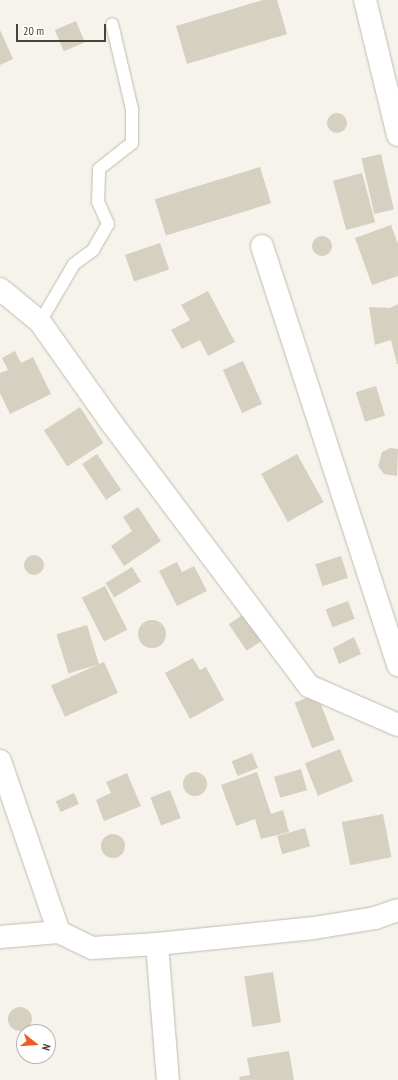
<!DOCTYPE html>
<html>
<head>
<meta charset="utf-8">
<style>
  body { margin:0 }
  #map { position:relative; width:398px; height:1080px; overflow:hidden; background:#f5f3eb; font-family:"PT Sans Narrow",sans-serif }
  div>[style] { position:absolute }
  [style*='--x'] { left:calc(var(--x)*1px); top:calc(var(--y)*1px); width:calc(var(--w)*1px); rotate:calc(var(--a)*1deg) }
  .building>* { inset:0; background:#d6d0c1; transform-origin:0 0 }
  .round { border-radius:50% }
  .roads { filter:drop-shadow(0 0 1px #c0bcae) drop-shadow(0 0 1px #c0bcae) }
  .service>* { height:12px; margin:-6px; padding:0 6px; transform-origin:6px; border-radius:6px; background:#fff }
  .minor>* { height:22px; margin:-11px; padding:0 11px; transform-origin:11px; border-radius:11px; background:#fff }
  span { translate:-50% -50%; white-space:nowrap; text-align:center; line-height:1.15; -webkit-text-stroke:3.5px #fff; paint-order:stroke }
  .north { position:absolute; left:16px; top:1024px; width:40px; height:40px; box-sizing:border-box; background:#fff; border:1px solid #b6b4b0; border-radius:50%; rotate:107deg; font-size:11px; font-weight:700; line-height:16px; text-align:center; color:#494439 }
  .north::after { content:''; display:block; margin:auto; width:14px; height:18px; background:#f25b25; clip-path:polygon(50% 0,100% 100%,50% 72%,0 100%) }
  .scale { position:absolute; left:16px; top:24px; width:90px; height:18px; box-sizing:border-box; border:2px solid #494439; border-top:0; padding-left:5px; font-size:12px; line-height:14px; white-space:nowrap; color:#494439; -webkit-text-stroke:3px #fff; paint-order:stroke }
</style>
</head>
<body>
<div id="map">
  <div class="building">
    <div style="clip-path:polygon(263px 0,277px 0,287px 34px,187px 64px,176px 26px)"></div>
    <div style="left:76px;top:21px;width:23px;height:23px;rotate:67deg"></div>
    <div style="clip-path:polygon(0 30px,13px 59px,0 65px)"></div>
    <div class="round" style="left:327px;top:113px;width:20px;height:20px"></div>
    <div style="left:381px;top:154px;width:57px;height:20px;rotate:77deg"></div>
    <div style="left:260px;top:167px;width:38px;height:110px;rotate:73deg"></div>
    <div style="left:362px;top:173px;width:51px;height:30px;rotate:75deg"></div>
    <div style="clip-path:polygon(391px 225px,398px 244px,398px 276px,372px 285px,355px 238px)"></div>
    <div class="round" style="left:312px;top:236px;width:20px;height:20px"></div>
    <div style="left:160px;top:243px;width:28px;height:37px;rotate:71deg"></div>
    <div style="clip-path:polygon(208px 291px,235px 342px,208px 356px,200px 340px,182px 349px,171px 330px,190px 320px,181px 305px)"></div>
    <div style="clip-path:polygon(398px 304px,398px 364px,397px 364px,391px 340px,375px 345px,369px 307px,390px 308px)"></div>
    <div style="clip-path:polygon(15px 351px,21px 363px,33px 357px,51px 394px,10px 414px,0 393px,0 373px,8px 370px,2px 358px)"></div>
    <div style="left:243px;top:361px;width:47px;height:22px;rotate:66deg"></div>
    <div style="left:376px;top:386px;width:31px;height:21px;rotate:73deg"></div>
    <div style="left:80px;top:407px;width:43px;height:43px;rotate:57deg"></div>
    <div style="clip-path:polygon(390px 448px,398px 449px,397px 476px,384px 474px,378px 466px,382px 452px)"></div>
    <div style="left:97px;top:454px;width:43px;height:18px;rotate:56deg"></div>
    <div style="left:297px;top:454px;width:55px;height:41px;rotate:61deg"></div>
    <div style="clip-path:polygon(138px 507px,161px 541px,124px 566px,111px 546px,132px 531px,123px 517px)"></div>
    <div class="round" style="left:24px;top:555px;width:20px;height:20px"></div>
    <div style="left:341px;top:556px;width:23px;height:27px;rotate:72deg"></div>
    <div style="clip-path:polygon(177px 562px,182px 572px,194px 566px,207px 591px,177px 606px,159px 571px)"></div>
    <div style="left:132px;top:567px;width:17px;height:31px;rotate:59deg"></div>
    <div style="left:105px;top:586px;width:49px;height:26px;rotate:63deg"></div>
    <div style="left:348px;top:601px;width:19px;height:24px;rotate:69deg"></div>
    <div style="left:247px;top:612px;width:32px;height:22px;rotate:56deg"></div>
    <div class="round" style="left:138px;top:620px;width:28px;height:28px"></div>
    <div style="left:87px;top:625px;width:41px;height:32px;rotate:73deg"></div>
    <div style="clip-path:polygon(354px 637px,361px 654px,339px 664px,333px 648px)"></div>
    <div style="clip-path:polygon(193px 658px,200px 670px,206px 667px,224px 700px,190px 719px,165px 673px)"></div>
    <div style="left:104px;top:662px;width:34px;height:58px;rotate:66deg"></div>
    <div style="left:317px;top:694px;width:49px;height:24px;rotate:69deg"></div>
    <div style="left:340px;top:749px;width:35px;height:38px;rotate:68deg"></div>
    <div style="left:252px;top:753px;width:16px;height:22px;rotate:68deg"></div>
    <div style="left:301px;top:769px;width:22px;height:28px;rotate:74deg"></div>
    <div class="round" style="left:183px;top:772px;width:24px;height:24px"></div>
    <div style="clip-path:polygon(257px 772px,271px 814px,283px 810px,289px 832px,261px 839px,255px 819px,236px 826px,221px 785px)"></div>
    <div style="clip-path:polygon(127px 773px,141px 806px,104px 821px,96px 800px,111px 793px,106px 782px)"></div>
    <div style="left:170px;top:790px;width:30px;height:21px;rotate:69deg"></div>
    <div style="left:74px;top:793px;width:12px;height:20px;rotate:66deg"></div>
    <div style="left:383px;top:814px;width:44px;height:42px;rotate:79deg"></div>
    <div style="left:305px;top:828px;width:19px;height:29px;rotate:74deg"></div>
    <div class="round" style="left:101px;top:834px;width:24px;height:24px"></div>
    <div style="left:273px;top:972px;width:51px;height:29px;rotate:81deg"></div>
    <div class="round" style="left:8px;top:1007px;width:24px;height:24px"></div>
    <div style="clip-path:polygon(289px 1051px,294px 1080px,240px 1080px,239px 1077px,250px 1075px,247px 1058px)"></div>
  </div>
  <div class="roads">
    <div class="service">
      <div style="--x:40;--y:322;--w:67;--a:-59.6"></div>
      <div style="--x:74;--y:264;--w:24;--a:-36"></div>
      <div style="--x:93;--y:250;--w:30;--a:-60"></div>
      <div style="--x:108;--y:224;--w:24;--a:-114"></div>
      <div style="--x:98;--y:202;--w:33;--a:-88"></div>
      <div style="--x:99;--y:169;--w:42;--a:-38.2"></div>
      <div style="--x:132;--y:143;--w:34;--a:-90"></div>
      <div style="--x:132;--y:109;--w:87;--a:-103.2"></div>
    </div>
    <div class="minor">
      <div style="--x:365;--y:0;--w:139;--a:76.3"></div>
      <div style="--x:262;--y:246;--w:441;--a:72"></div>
      <div style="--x:0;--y:289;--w:52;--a:39.5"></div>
      <div style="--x:40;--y:322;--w:126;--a:54.7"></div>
      <div style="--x:113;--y:425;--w:326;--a:53.1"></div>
      <div style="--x:309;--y:686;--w:97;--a:23.7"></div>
      <div style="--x:0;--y:761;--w:181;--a:71"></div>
      <div style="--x:0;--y:937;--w:59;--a:-4.8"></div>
      <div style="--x:59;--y:932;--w:37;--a:26"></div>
      <div style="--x:92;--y:948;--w:65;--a:-3.5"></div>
      <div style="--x:157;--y:944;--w:158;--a:-5.8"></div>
      <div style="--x:314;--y:928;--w:62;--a:-9.3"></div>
      <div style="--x:375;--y:918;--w:24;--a:-19"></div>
      <div style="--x:157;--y:944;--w:136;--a:85.4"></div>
    </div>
  </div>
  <div class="north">N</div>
  <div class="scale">20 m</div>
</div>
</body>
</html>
